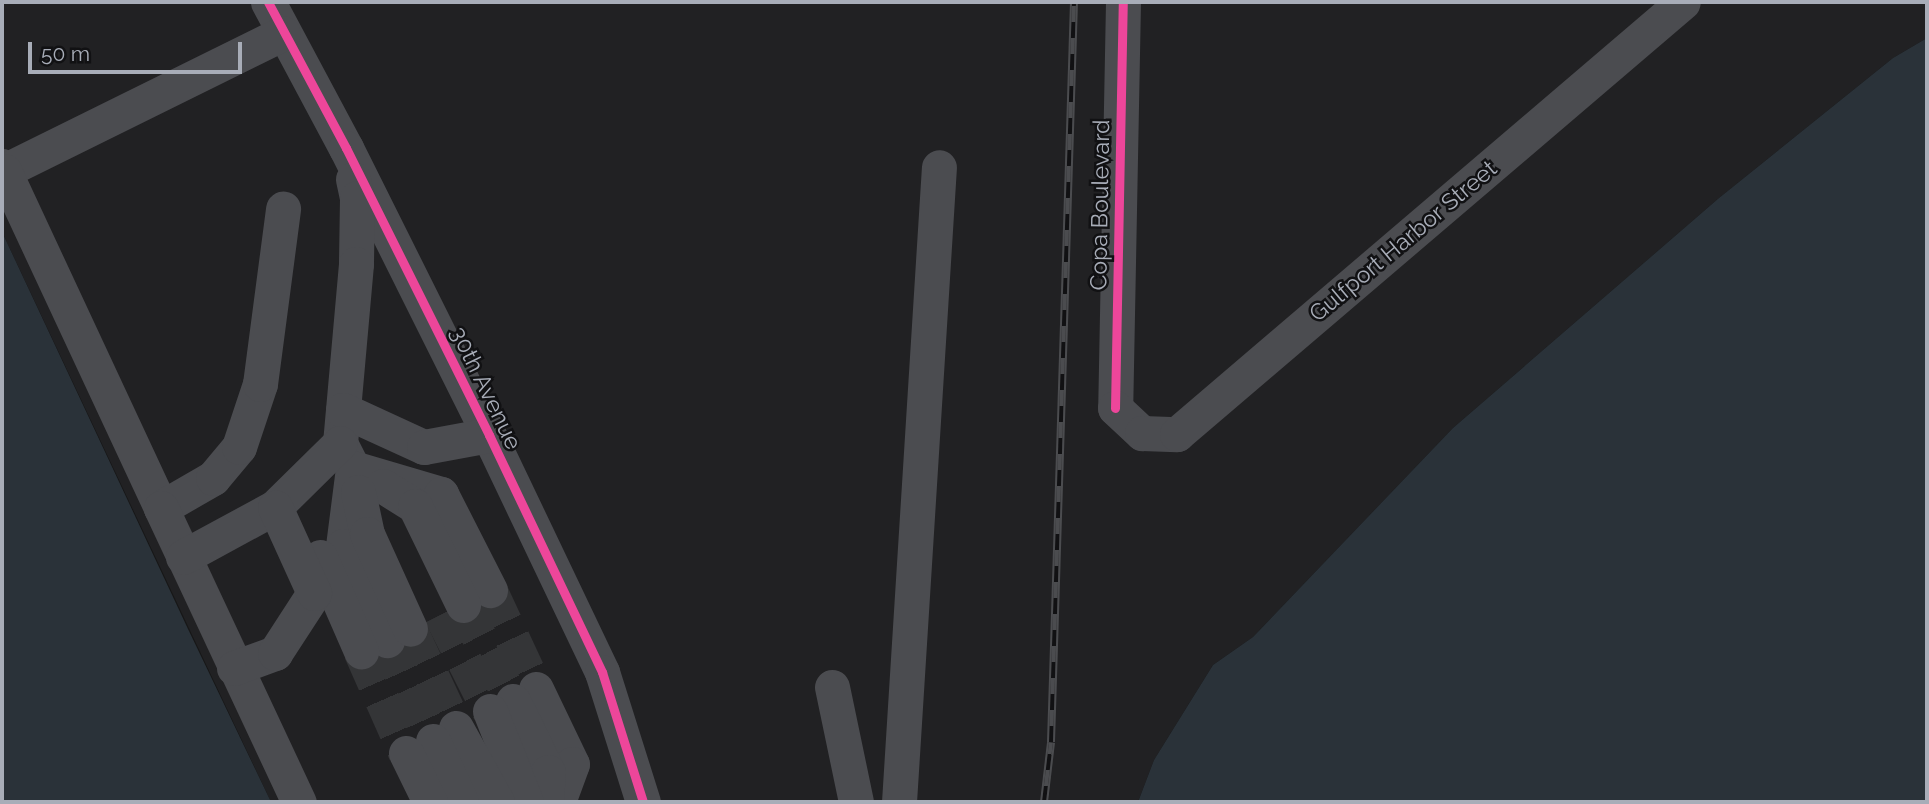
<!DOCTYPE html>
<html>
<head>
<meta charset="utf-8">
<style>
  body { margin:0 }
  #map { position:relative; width:1929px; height:804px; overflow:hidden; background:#171717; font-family:Raleway,sans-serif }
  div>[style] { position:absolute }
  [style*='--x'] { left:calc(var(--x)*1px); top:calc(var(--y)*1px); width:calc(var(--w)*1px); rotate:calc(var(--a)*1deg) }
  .built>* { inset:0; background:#212123 }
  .water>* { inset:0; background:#2a3239 }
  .minor-tunnel>* { height:35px; margin-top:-17.5px; transform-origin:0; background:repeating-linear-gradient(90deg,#343537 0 35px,transparent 0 53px) }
  .minor>* { height:35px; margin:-17.5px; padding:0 17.5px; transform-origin:17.5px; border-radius:17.5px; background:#4b4c50 }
  .rail>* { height:8px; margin-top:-4px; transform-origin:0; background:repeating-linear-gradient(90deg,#111113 0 16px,#4b4c4f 0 32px); box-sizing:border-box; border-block:2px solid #4b4c4f }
  .cycleway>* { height:9px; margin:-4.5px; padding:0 4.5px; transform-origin:4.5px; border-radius:4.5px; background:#ed469a }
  span { translate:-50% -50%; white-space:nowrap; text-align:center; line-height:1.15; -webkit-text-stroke:5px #111113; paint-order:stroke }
  .street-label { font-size:23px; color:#a8adb8 }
  .frame { position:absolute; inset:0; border:4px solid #a8adb8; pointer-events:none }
  .scale { position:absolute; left:28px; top:42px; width:214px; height:32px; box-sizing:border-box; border:4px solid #a8adb8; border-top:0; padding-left:9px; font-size:21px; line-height:24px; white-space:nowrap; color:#a8adb8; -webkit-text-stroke:5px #111113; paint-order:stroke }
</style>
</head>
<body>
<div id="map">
  <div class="built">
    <div style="clip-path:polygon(2px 2px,1927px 2px,1927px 38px,1893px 58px,1719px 198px,1453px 428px,1253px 637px,1213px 665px,1154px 760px,1138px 802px,271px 802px,2px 232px)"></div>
  </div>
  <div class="water">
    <div style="clip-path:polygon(1927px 38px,1927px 802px,1138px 802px,1154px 760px,1213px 665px,1253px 637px,1453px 428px,1719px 198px,1893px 58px)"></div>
    <div style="clip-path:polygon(2px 232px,188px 629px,271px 802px,2px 802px)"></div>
  </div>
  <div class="minor-tunnel">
    <div style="--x:490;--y:590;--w:109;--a:65.1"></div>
    <div style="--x:463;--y:605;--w:108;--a:62.5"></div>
    <div style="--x:441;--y:614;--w:109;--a:63.2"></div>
    <div style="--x:410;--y:629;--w:109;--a:65.1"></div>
    <div style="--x:387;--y:640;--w:111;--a:65.5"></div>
    <div style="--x:361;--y:651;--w:111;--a:66.2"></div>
  </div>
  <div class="minor">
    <div style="--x:268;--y:2;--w:166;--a:61.9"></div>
    <div style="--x:346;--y:148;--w:321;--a:63.5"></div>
    <div style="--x:489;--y:435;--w:263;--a:64.5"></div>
    <div style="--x:602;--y:672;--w:136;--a:72.5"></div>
    <div style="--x:1123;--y:2;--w:406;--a:91.1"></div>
    <div style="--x:1115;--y:408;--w:37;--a:43"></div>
    <div style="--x:1142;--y:433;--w:35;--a:2"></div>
    <div style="--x:1177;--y:434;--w:665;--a:-40.49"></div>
    <div style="--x:2;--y:166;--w:5;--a:68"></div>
    <div style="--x:4;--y:171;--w:311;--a:-26.3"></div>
    <div style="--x:4;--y:171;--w:372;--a:65"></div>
    <div style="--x:161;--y:508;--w:60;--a:-30"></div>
    <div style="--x:213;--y:478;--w:40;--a:-50"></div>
    <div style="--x:239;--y:447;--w:66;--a:-71.6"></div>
    <div style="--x:260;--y:384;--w:177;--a:-82.5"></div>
    <div style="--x:353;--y:179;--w:19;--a:78"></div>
    <div style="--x:357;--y:198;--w:66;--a:90.9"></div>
    <div style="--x:356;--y:264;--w:180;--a:95.1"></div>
    <div style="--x:340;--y:443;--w:28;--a:63"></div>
    <div style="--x:353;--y:468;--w:79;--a:97.3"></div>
    <div style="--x:343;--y:546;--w:104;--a:64.9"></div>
    <div style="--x:343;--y:410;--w:89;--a:24.6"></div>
    <div style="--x:424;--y:447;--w:66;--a:-10.5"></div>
    <div style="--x:353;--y:468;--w:92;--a:16.5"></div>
    <div style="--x:441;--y:494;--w:108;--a:63"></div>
    <div style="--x:383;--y:486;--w:38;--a:32"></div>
    <div style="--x:415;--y:506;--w:110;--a:64.1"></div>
    <div style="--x:358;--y:492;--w:43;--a:77.9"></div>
    <div style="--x:367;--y:534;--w:104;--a:65.6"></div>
    <div style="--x:161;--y:508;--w:325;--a:64.9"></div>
    <div style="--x:183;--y:557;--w:105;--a:-28.5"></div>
    <div style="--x:275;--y:507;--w:91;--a:-44.6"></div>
    <div style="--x:320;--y:557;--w:103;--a:66.4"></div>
    <div style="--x:234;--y:668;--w:44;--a:-20.1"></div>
    <div style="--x:275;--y:653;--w:72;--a:-57"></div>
    <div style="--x:314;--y:593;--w:94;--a:-114.4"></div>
    <div style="--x:832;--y:687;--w:117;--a:78.2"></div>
    <div style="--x:536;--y:689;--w:83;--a:64.4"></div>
    <div style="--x:572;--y:764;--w:40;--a:110.2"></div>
    <div style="--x:513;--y:701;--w:79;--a:63.8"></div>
    <div style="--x:548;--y:772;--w:30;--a:94"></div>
    <div style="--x:490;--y:711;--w:98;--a:68.4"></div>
    <div style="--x:456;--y:728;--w:85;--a:61"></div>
    <div style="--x:433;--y:741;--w:67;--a:65.3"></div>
    <div style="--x:406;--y:753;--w:55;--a:63.9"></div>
    <div style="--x:899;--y:802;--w:636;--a:-86.4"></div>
  </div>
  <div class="rail">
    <div style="--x:1044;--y:802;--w:60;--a:-83.3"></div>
    <div style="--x:1051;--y:742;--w:740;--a:-88.22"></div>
  </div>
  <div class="cycleway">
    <div style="--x:268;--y:2;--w:166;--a:61.9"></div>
    <div style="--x:346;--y:148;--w:321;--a:63.5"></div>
    <div style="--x:489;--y:435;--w:263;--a:64.5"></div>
    <div style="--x:602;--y:672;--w:136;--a:72.5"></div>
    <div style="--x:1115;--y:408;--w:406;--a:-88.9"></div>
  </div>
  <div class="street-label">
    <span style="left:1100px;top:205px;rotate:-89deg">Copa Boulevard</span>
    <span style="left:1403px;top:241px;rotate:-40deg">Gulfport Harbor Street</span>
    <span style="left:486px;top:388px;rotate:64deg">30th Avenue</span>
  </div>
  <div class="frame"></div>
  <div class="scale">50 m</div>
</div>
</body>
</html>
